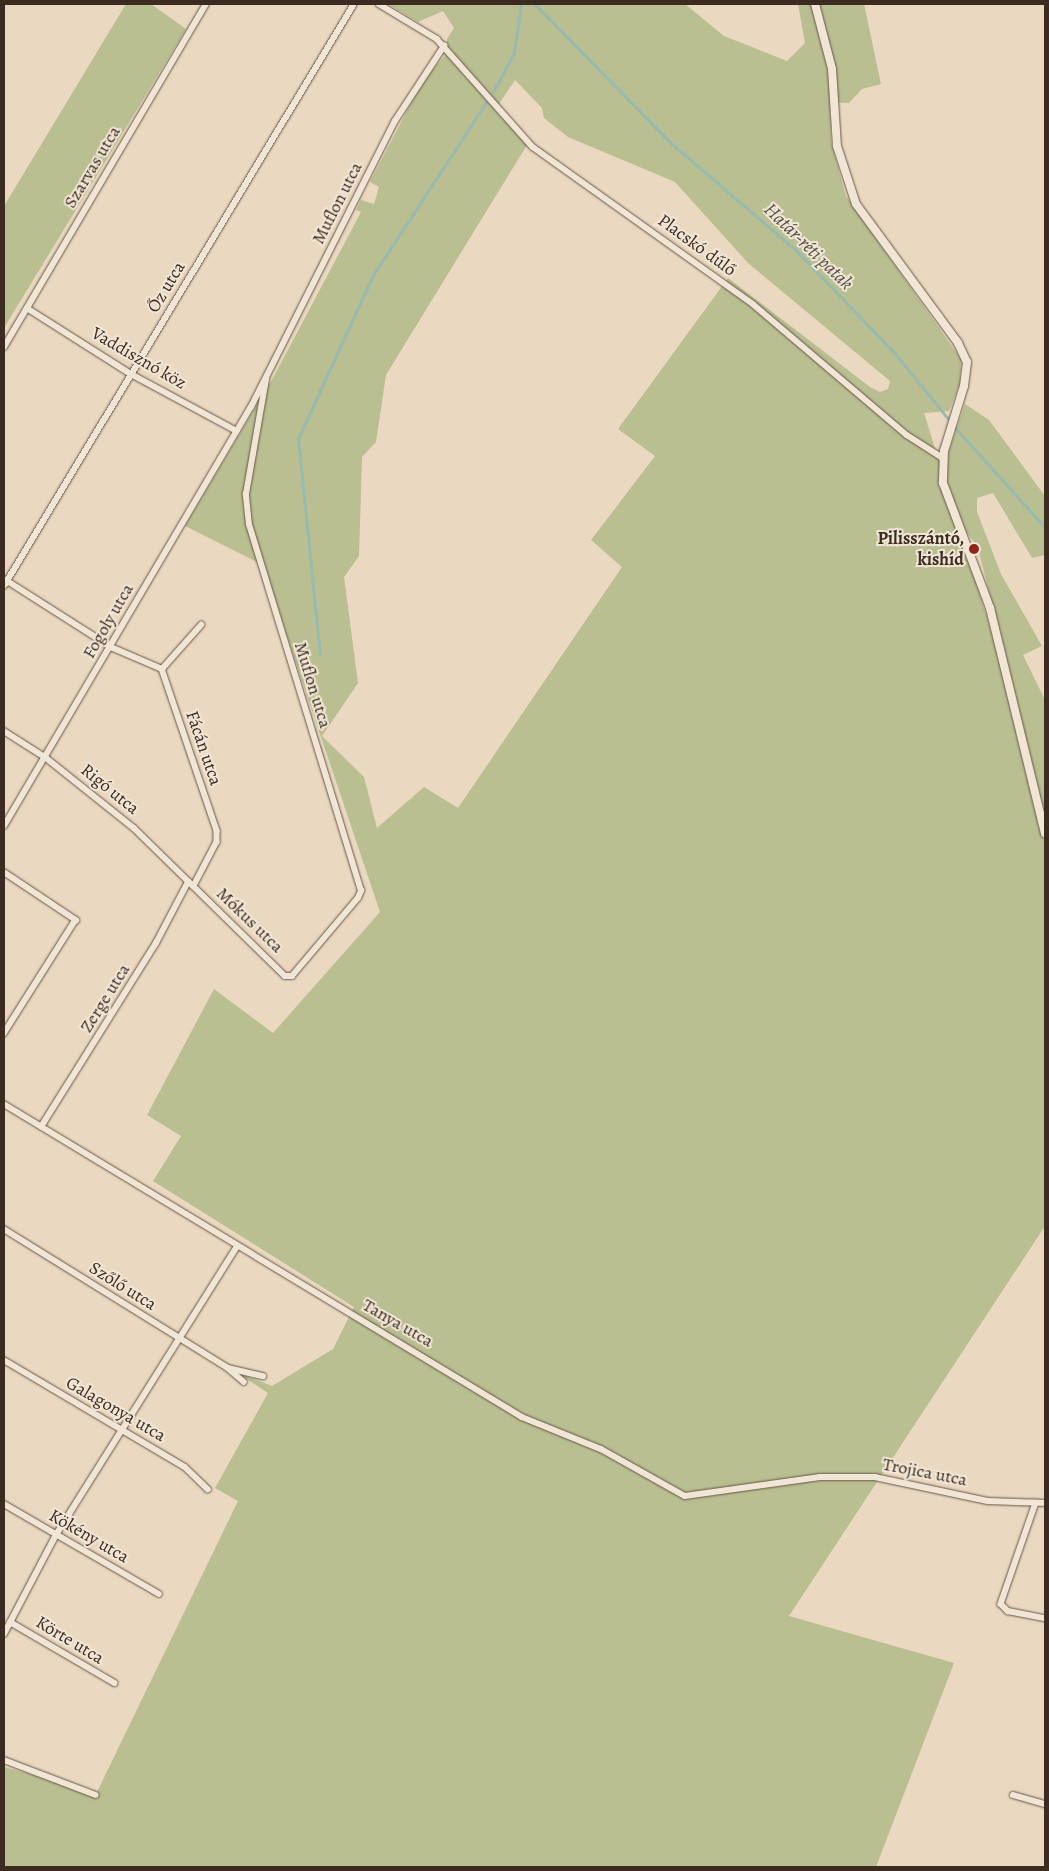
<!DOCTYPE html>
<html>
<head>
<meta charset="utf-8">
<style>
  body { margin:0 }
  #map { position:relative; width:1049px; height:1871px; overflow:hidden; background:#ead9c0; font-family:Alegreya,serif }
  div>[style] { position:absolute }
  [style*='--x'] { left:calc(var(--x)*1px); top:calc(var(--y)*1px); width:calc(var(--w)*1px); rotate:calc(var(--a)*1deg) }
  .green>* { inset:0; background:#b9bf91 }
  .stream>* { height:2.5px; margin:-1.25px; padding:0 1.25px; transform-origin:1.25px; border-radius:1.25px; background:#98baaf }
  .roads { filter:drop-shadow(0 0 1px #675648) drop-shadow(0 0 1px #675648) }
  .minor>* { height:5.5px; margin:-2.75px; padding:0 2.75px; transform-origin:2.75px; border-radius:2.75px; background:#f1e6d6 }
  .tertiary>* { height:8px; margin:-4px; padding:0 4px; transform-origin:4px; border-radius:4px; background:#f1e6d6 }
  .dots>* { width:14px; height:14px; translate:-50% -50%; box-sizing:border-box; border:2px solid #f1e6d6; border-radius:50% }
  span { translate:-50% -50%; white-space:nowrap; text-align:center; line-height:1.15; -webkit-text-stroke:4px #f1e6d6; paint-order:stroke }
  .street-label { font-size:18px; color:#3b2b20 }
  .poi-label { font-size:18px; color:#3b2b20; font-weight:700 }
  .right { translate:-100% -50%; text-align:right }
  .water-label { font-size:19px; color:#524f44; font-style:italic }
  .frame { position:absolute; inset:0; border:5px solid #3b2b20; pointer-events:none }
</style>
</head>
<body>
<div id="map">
  <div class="green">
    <div style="clip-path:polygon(126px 4px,151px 4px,186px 29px,4px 328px,4px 206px)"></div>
    <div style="clip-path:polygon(evenodd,388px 4px,685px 4px,724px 36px,787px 61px,805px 43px,798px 4px,864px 4px,881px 84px,862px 89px,849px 103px,830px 102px,831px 142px,846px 196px,961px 359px,960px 383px,949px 411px,924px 413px,942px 471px,965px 404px,989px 420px,1045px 496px,1045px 555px,1032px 558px,993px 493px,977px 498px,977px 512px,1001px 574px,1042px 646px,1023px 655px,1045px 700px,1045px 1226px,789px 1616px,954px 1663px,876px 1867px,4px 1867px,4px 1767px,97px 1792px,238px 1501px,215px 1488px,268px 1393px,236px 1372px,272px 1386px,333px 1349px,354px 1307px,153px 1181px,181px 1136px,147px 1115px,214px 989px,273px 1033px,380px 912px,263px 565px,185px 526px,273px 378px,361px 212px,356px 210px,361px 200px,374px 204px,379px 187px,370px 182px,421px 84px,447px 53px,447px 39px,454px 28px,443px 11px,418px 22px,388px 4px,515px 80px,542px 108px,544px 118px,568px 137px,675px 182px,748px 263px,890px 381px,888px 389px,880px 392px,870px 387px,728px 278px,618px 429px,655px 456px,591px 540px,622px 567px,458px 808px,424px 787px,377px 828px,364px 777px,322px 736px,358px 683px,344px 577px,359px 556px,362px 457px,376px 442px,386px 375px,527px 145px,495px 110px,515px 80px,388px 4px,957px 519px,978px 548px,1029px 752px,1028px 752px,957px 519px)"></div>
  </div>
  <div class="stream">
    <div style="--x:535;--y:4;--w:194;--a:45.6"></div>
    <div style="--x:671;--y:143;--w:167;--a:40.6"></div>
    <div style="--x:798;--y:252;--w:140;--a:46.2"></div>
    <div style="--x:895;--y:353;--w:89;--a:50.9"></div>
    <div style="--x:493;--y:92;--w:44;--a:-61.7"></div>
    <div style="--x:514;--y:53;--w:49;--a:-81.9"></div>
    <div style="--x:954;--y:426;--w:136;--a:48"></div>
    <div style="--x:320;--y:655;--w:217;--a:-95.8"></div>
    <div style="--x:298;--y:439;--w:180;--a:-65.4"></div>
    <div style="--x:373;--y:275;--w:206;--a:-56.7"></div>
  </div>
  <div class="roads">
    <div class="minor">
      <div style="--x:379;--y:4;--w:68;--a:31.1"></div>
      <div style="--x:437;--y:39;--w:144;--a:48.4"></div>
      <div style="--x:533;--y:147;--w:270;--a:35.5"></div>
      <div style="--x:753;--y:304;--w:202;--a:40.4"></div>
      <div style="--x:907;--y:435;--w:43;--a:32.6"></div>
      <div style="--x:27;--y:308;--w:123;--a:32.4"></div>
      <div style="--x:131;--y:374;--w:120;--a:28.3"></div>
      <div style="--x:4;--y:347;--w:398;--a:-59.5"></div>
      <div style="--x:6;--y:580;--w:125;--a:32.5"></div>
      <div style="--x:111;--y:647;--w:56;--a:23.3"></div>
      <div style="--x:162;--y:669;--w:171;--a:71.2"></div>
      <div style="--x:217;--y:831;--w:11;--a:90"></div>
      <div style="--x:217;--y:842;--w:50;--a:117.6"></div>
      <div style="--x:4;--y:586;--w:679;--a:-58.98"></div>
      <div style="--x:162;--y:669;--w:59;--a:-48.4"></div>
      <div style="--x:4;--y:731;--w:49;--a:32.4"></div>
      <div style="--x:45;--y:757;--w:114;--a:38.6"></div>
      <div style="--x:134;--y:828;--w:211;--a:44.4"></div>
      <div style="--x:285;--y:976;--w:7;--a:0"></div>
      <div style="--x:292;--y:976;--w:102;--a:-49.8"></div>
      <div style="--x:358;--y:898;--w:8;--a:-67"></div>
      <div style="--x:361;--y:891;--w:383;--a:-107"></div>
      <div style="--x:249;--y:525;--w:31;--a:-96"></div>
      <div style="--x:246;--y:494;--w:117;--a:-80.1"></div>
      <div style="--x:4;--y:826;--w:486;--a:-59.5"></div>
      <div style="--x:251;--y:407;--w:320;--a:-63.3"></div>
      <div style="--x:395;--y:121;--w:90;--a:-56.8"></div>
      <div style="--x:4;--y:872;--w:87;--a:33.7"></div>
      <div style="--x:76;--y:920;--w:135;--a:122.3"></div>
      <div style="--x:4;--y:1104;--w:605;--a:31.14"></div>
      <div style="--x:522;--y:1417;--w:85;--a:22.1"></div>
      <div style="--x:601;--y:1449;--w:96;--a:29.2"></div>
      <div style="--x:685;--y:1496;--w:136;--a:-8"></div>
      <div style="--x:820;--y:1477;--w:55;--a:0"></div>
      <div style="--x:875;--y:1477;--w:116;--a:12"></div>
      <div style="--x:988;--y:1501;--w:57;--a:2"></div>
      <div style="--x:41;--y:1127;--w:217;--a:-58"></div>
      <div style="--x:156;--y:943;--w:69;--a:-62.3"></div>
      <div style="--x:4;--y:1229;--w:264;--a:31.8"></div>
      <div style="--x:228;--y:1368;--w:36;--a:13"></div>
      <div style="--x:4;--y:1360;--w:210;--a:30.6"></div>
      <div style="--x:185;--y:1467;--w:32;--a:44"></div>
      <div style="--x:228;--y:1368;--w:21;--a:41"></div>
      <div style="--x:1036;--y:1503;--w:107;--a:109.1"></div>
      <div style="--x:1001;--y:1604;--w:10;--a:45"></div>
      <div style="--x:1008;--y:1611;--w:38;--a:11"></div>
      <div style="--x:4;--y:1504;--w:179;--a:30.1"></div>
      <div style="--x:10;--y:1622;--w:121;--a:30.2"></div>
      <div style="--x:4;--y:1634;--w:112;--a:-62.3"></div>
      <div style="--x:56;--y:1535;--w:340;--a:-57.9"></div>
      <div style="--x:4;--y:1760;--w:98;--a:20.8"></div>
      <div style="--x:1013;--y:1795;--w:33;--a:16"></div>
    </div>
    <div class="tertiary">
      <div style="--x:815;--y:4;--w:67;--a:75.3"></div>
      <div style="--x:832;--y:69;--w:77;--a:86.3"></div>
      <div style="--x:837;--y:146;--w:61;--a:71.9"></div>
      <div style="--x:856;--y:204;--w:172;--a:53.7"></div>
      <div style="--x:958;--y:343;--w:21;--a:65"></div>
      <div style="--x:967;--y:362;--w:24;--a:97"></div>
      <div style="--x:964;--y:386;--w:68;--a:107.1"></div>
      <div style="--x:944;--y:451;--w:32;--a:92"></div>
      <div style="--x:943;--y:483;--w:134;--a:69.4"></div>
      <div style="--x:990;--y:608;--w:232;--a:76.3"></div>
    </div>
  </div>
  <div class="dots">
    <div style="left:974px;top:549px;background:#8f2418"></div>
  </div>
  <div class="street-label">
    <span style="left:92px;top:167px;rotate:-59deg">Szarvas utca</span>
    <span style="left:337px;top:203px;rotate:-63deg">Muflon utca</span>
    <span style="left:697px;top:245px;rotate:36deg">Placskó dűlő</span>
    <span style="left:166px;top:287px;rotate:-59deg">Őz utca</span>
    <span style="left:139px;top:358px;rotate:30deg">Vaddisznó köz</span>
    <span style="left:108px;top:621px;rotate:-60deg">Fogoly utca</span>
    <span style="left:313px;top:685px;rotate:73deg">Muflon utca</span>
    <span style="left:204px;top:748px;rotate:71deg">Fácán utca</span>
    <span style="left:110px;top:789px;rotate:39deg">Rigó utca</span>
    <span style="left:250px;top:920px;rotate:44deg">Mókus utca</span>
    <span style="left:105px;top:998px;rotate:-58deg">Zerge utca</span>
    <span style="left:123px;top:1286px;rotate:32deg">Szőlő utca</span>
    <span style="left:398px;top:1323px;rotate:30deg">Tanya utca</span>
    <span style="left:116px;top:1409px;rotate:30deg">Galagonya utca</span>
    <span style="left:925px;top:1472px;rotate:11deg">Trojica utca</span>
    <span style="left:89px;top:1536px;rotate:30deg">Kökény utca</span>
    <span style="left:70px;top:1640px;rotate:31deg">Körte utca</span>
  </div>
  <div class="poi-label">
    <span class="right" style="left:964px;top:549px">Pilisszántó,<br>kishíd</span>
  </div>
  <div class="water-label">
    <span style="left:808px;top:247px;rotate:44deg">Határ-réti patak</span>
  </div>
  <div class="frame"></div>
</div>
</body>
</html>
